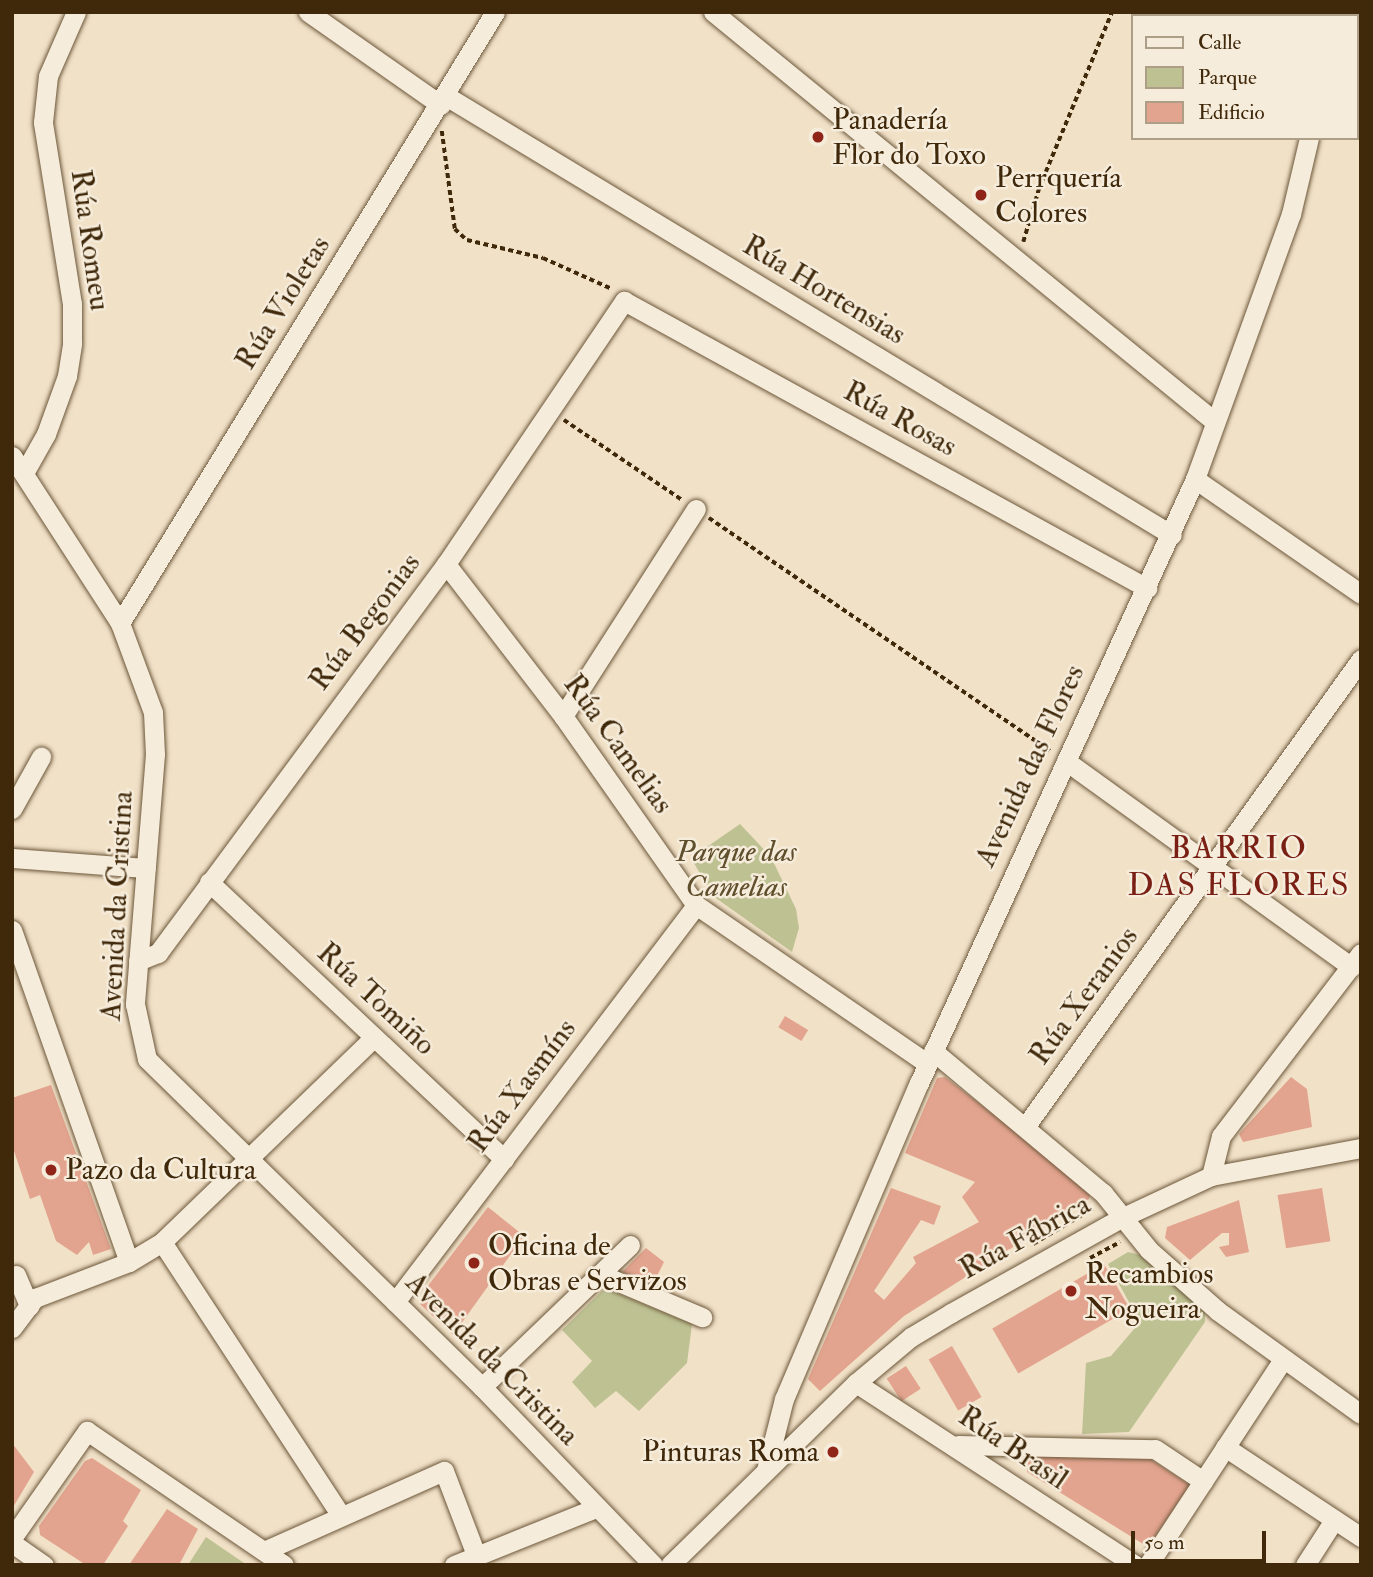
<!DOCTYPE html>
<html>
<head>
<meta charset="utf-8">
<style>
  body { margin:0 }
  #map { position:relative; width:1373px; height:1577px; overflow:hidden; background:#f1e1c7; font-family:"IM FELL Double Pica",serif }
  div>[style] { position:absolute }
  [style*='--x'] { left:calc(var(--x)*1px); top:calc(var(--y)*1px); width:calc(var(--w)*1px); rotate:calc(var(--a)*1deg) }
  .green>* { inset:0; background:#bec293 }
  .building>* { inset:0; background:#e3a48f; transform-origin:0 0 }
  .path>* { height:3.5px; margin-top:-1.75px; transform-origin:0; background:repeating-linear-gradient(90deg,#40290b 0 5px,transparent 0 8.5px) }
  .roads { filter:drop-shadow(0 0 2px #6c573a) drop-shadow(0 0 2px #6c573a) }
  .minor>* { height:19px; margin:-9.5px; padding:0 9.5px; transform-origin:9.5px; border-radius:9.5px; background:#f6ecdb }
  .dots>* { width:19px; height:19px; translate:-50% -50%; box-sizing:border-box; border:4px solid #f6ecdb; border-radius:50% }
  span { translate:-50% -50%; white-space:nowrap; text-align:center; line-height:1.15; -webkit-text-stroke:5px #f6ecdb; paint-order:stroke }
  .poi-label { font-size:30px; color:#40290b }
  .left { translate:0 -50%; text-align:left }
  .right { translate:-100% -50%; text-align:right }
  .street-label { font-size:30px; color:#40290b }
  .park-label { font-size:30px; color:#604f2d; font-style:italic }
  .neighbourhood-label { font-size:32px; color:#7a1f14; letter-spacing:2px }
  .frame { position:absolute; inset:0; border:14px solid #40290b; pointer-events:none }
  .legend { position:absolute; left:1131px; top:14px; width:228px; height:126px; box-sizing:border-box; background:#f6ecdb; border:2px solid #ad9e88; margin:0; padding:9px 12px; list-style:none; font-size:21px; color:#40290b }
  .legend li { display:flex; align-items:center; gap:14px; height:35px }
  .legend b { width:35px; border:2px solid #ad9e88 }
  .scale { position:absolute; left:1131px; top:1531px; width:135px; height:32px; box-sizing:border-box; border:4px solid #40290b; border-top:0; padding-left:9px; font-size:21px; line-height:24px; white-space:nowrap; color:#40290b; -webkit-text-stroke:5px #f6ecdb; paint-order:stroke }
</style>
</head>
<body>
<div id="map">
  <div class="green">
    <div style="clip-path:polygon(740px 824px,771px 857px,796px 909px,799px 928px,792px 952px,713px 896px,691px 858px)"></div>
    <div style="clip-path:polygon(1128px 1252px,1140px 1255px,1205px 1312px,1205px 1322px,1129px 1432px,1082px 1434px,1086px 1363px,1111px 1356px,1140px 1322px,1108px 1264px)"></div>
    <div style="clip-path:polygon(605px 1288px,692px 1324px,687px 1363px,639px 1411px,616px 1391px,595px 1408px,572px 1382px,592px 1361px,562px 1330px)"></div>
    <div style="clip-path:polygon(206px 1537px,247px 1565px,188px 1565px)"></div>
  </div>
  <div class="building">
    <div style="left:785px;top:1016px;width:27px;height:13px;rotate:31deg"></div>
    <div style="clip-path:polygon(945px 1077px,1091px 1190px,1089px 1199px,904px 1316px,820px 1391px,808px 1379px,891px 1188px,941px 1206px,934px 1225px,921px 1220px,874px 1291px,884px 1300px,916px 1263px,913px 1257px,979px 1222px,962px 1197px,975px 1182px,905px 1153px,937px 1078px)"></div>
    <div style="clip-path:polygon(1291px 1077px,1307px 1089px,1312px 1127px,1243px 1142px,1239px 1134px)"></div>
    <div style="clip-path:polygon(51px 1085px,111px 1249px,93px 1255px,89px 1242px,77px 1255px,56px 1241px,40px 1195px,30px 1199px,12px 1145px,12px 1098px)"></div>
    <div style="left:1322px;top:1188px;width:54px;height:45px;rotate:81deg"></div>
    <div style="clip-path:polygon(1239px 1200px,1249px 1252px,1226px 1257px,1219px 1247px,1229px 1245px,1229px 1233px,1222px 1233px,1190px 1260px,1165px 1238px,1167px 1227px)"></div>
    <div style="clip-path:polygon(488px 1207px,524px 1236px,453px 1335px,420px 1304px,424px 1291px)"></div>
    <div style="clip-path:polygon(646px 1248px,664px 1262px,653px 1284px,622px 1272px)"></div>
    <div style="left:1104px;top:1264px;width:52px;height:129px;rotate:60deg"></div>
    <div style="left:952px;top:1346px;width:59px;height:27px;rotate:60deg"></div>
    <div style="left:906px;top:1366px;width:27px;height:23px;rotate:57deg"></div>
    <div style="clip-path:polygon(12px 1443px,34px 1472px,12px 1509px)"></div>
    <div style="clip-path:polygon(1028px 1456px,1150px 1459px,1190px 1485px,1148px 1547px,1027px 1472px)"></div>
    <div style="clip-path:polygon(92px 1458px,141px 1490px,123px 1521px,128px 1526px,103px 1565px,86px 1565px,40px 1535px,39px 1526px,85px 1461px)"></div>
    <div style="clip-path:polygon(167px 1509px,198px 1529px,179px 1565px,129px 1565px)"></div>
  </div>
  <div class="path">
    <div style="--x:442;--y:131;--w:99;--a:82.4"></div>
    <div style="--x:455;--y:229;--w:16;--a:43"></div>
    <div style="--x:467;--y:240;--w:78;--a:13.3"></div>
    <div style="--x:543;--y:258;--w:76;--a:24.2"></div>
    <div style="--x:1023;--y:242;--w:56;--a:-73.5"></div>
    <div style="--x:1039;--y:188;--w:191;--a:-67.5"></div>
    <div style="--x:564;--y:420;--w:143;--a:34.1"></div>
    <div style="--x:709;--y:518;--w:415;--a:34.3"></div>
    <div style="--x:1033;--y:1244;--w:69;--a:-30.7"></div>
    <div style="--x:1090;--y:1258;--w:34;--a:-28"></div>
  </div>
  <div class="roads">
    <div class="minor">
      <div style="--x:308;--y:12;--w:162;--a:35"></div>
      <div style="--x:713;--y:12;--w:647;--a:39.23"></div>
      <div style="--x:1322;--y:16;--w:4;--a:-90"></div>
      <div style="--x:446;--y:96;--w:848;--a:31.16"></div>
      <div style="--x:12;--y:456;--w:199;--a:57.1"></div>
      <div style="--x:120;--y:623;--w:95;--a:69.7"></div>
      <div style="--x:153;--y:712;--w:42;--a:87.3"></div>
      <div style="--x:155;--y:754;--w:251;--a:94.6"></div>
      <div style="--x:135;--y:1004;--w:56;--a:77.7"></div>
      <div style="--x:147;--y:1059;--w:469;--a:44.4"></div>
      <div style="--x:482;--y:1387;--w:247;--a:46.1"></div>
      <div style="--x:24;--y:473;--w:45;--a:-60.6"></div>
      <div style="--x:46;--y:434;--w:62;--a:-70.1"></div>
      <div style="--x:67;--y:376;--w:33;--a:-81"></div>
      <div style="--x:72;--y:343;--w:39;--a:-90"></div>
      <div style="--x:72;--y:304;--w:184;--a:-99.1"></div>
      <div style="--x:43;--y:122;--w:46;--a:-83.8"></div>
      <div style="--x:48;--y:76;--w:70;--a:-66.4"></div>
      <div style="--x:1195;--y:479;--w:202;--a:34.7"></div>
      <div style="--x:446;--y:564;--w:192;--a:52.4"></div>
      <div style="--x:563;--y:716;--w:231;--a:54.9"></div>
      <div style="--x:696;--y:905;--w:280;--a:34.4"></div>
      <div style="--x:120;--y:623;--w:717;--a:-58.46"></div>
      <div style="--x:563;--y:716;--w:246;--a:-57.3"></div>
      <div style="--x:1066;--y:761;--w:352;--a:35.8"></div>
      <div style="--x:12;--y:809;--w:60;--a:-60.9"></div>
      <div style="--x:12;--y:858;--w:134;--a:4.3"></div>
      <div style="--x:209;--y:882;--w:405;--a:43.2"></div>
      <div style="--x:12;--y:930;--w:352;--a:70.6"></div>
      <div style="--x:138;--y:961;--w:22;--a:-22"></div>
      <div style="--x:158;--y:953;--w:484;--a:-53.5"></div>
      <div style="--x:446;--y:564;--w:318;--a:-55.9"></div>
      <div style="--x:624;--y:301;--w:597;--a:28.76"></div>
      <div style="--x:933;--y:1051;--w:222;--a:39.9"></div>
      <div style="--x:1103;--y:1193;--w:73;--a:51.1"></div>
      <div style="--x:1149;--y:1250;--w:92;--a:41.5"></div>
      <div style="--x:1218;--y:1311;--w:176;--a:35.8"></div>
      <div style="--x:1025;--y:1127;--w:576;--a:-54.32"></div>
      <div style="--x:1211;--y:1176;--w:41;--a:-76"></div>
      <div style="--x:1221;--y:1136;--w:230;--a:-52.6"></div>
      <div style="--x:162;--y:1242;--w:325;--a:56.8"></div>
      <div style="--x:600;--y:1274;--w:111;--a:22.9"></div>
      <div style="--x:16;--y:1275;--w:34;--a:67"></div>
      <div style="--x:395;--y:1302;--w:498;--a:-52.8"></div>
      <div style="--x:12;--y:1328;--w:38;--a:-53"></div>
      <div style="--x:35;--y:1298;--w:101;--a:-21"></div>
      <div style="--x:129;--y:1262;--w:39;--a:-31"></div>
      <div style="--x:162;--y:1242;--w:293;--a:-44"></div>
      <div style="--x:856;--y:1383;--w:333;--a:33.1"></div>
      <div style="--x:482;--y:1387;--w:205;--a:-43.8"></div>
      <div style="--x:958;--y:1445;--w:197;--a:1.2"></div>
      <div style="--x:1155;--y:1449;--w:58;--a:33.7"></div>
      <div style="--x:1225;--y:1447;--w:163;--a:33.5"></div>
      <div style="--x:766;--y:1470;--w:73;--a:-75.8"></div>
      <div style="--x:784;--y:1399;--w:344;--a:-66.9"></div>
      <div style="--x:919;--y:1083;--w:664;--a:-65.44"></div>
      <div style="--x:1195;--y:479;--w:282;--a:-70.1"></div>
      <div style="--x:1291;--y:214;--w:78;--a:-76.7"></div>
      <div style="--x:12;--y:1538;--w:131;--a:-55"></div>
      <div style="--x:87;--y:1431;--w:238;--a:34.2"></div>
      <div style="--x:12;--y:1543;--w:39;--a:35"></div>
      <div style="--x:264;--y:1551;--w:197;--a:-24"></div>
      <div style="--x:444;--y:1471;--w:90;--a:69.1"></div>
      <div style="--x:454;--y:1565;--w:153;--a:-21.9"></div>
      <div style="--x:670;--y:1565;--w:260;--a:-44.4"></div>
      <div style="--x:856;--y:1383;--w:72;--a:-39.9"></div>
      <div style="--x:911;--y:1337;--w:47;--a:-31"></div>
      <div style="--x:951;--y:1313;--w:195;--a:-29.2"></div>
      <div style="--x:1121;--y:1218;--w:99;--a:-25"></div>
      <div style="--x:1211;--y:1176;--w:153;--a:-10.6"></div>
      <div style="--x:1148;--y:1565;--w:244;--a:-56.7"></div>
      <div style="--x:1305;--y:1565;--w:54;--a:-57.2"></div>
    </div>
  </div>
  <div class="dots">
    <div style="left:818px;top:137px;background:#8f2418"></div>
    <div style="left:981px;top:195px;background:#8f2418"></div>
    <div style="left:51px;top:1170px;background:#8f2418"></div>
    <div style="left:474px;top:1263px;background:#8f2418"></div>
    <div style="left:1071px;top:1291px;background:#8f2418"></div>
    <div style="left:833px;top:1452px;background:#8f2418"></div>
  </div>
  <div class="poi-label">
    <span class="left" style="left:832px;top:137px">Panadería<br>Flor do Toxo</span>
    <span class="left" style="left:995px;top:195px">Perrquería<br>Colores</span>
    <span class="left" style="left:65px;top:1170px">Pazo da Cultura</span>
    <span class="left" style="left:488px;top:1263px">Oficina de<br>Obras e Servizos</span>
    <span class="left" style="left:1085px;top:1291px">Recambios<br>Nogueira</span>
    <span class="right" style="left:819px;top:1452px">Pinturas Roma</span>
  </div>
  <div class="street-label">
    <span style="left:90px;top:240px;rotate:82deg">Rúa Romeu</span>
    <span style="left:824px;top:290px;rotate:31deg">Rúa Hortensias</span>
    <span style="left:283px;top:303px;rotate:-58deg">Rúa Violetas</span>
    <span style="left:900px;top:419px;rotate:29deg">Rúa Rosas</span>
    <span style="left:365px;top:622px;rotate:-53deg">Rúa Begonias</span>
    <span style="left:618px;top:744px;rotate:54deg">Rúa Camelias</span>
    <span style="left:1030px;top:766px;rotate:-65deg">Avenida das Flores</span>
    <span style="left:117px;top:906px;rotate:-87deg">Avenida da Cristina</span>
    <span style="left:1084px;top:996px;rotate:-54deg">Rúa Xeranios</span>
    <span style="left:376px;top:999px;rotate:43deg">Rúa Tomiño</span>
    <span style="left:522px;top:1086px;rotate:-53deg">Rúa Xasmíns</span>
    <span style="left:1025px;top:1237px;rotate:-29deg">Rúa Fábrica</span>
    <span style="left:492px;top:1359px;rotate:45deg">Avenida da Cristina</span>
    <span style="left:1013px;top:1448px;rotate:34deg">Rúa Brasil</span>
  </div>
  <div class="park-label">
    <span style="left:736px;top:869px">Parque das<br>Camelias</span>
  </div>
  <div class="neighbourhood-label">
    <span style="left:1239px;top:867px">BARRIO<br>DAS FLORES</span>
  </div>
  <div class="frame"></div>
  <ul class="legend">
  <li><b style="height:9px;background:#f6ecdb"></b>Calle</li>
  <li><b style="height:19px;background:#bec293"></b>Parque</li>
  <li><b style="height:19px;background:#e3a48f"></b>Edificio</li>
  </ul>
  <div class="scale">50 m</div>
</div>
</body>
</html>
